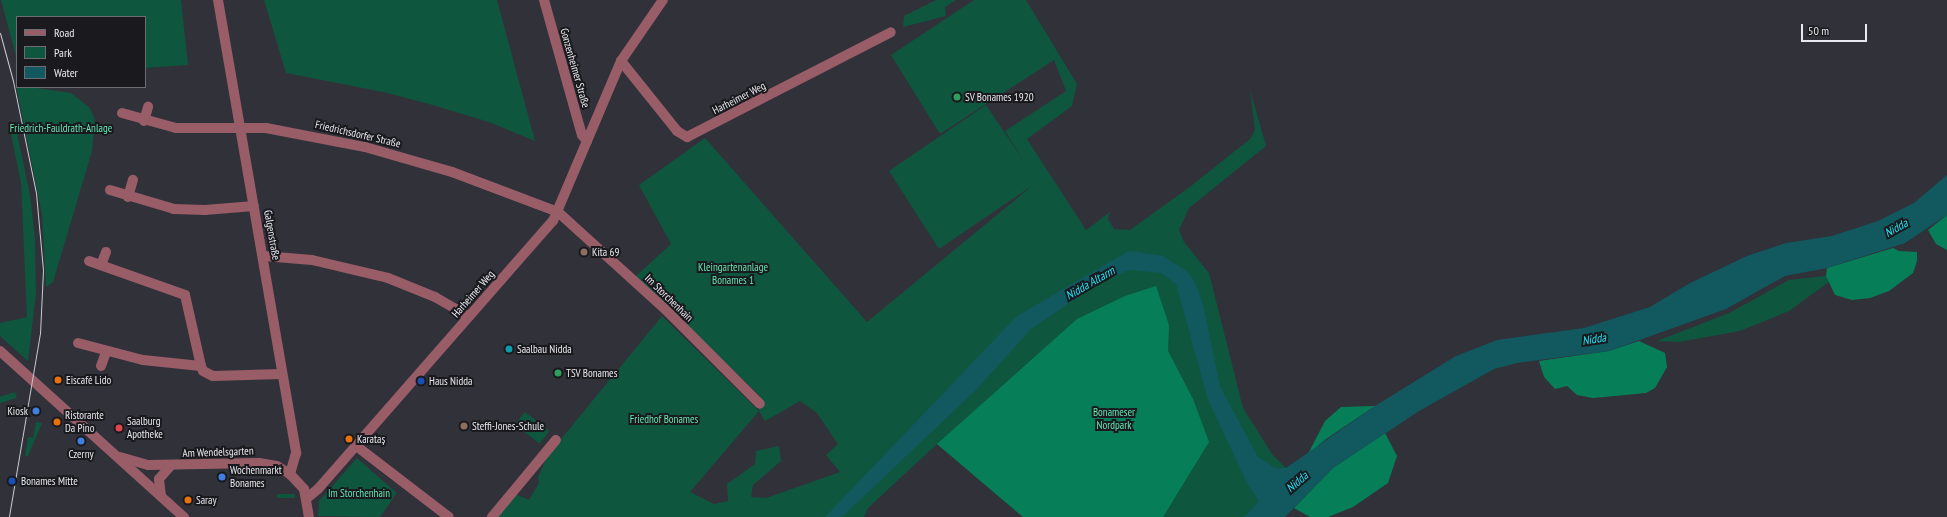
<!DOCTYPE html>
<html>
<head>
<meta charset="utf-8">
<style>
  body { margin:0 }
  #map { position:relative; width:1947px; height:517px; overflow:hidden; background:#31313a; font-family:"PT Sans Narrow",sans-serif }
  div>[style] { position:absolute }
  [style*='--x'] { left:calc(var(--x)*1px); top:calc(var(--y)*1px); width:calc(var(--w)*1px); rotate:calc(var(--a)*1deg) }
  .green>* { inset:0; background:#0e563d; transform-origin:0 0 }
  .forest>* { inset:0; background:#067f59 }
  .water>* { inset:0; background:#11585f }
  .minor>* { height:10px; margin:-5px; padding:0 5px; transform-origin:5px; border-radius:5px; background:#985d66 }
  .tram>* { height:1px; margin:-0.5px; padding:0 0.5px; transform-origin:0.5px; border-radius:0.5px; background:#cbccd2 }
  .dots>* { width:11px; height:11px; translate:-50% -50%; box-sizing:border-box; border:2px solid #19191e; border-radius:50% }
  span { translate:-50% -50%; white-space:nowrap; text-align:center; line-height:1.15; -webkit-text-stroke:4px #19191e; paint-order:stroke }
  .street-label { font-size:11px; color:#e8e9ef }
  .poi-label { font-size:11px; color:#e8e9ef }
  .left { translate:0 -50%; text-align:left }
  .right { translate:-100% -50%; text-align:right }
  .park-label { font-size:11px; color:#62e8b2 }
  .water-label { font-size:12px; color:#1ce6f7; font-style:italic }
  .legend { position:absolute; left:16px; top:16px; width:130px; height:72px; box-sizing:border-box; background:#19191e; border:1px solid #6c6c72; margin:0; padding:5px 7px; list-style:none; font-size:12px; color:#e8e9ef }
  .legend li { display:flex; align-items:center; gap:8px; height:20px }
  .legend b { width:20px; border:1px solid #6c6c72 }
  .scale { position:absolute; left:1801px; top:24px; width:66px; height:18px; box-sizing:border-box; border:2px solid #e8e9ef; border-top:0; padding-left:5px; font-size:12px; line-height:14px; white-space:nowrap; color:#e8e9ef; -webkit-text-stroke:3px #19191e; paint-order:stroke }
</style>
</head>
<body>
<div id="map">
  <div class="green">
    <div style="clip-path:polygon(1px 0,181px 0,188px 65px,145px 68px,145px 17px,17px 17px,17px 60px)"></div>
    <div style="clip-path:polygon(264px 0,497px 0,535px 141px,489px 122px,429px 104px,383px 92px,286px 73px)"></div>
    <div style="clip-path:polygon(936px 0,956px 0,945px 7px,946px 16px,903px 27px,904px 16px)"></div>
    <div style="clip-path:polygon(evenodd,974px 0,1026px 0,1077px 84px,1072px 106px,1027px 139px,1086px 230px,1110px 212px,1108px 219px,1114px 229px,1130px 230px,1191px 186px,1250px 139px,1255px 130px,1250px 90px,1266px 146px,1189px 208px,1179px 230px,1184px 242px,1209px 273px,1243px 408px,1272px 454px,1286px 468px,1247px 517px,1023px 517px,937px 444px,868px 508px,864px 517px,497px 517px,515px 494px,529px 500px,539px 483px,538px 477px,548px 455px,662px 316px,759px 411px,760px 396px,636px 276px,671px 244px,639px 185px,705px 138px,867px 322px,1033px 185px,939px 249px,889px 171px,986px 105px,1025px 163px,1005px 131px,1066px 91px,1054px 60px,940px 134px,891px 55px,974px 0,800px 401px,817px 413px,838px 444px,826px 455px,840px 472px,766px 498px,751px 497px,753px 485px,781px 461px,779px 446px,756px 451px,755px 464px,727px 484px,728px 501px,714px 504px,690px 492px,759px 411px,765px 421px,800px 401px)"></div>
    <div style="clip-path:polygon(16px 85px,71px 93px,90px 108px,95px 120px,92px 151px,53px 282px,46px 287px,42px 215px)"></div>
    <div style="clip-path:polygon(17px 133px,30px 195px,35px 238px,36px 293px,28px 361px,0 336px,0 323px,27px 317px,21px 183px,11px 134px)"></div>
    <div style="clip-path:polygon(1826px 276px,1829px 282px,1789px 311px,1740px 331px,1679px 342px,1657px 341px,1729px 313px,1789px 280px)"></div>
    <div style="left:15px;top:392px;width:6px;height:72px;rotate:72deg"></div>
    <div style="left:525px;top:412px;width:31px;height:16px;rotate:38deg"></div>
    <div style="clip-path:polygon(36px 422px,42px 423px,28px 456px,25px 456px,28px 437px,33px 438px)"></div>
    <div style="clip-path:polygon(357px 458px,397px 493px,380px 517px,318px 516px,319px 501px)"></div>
    <div style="left:277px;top:494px;width:18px;height:4px"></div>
  </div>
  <div class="forest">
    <div style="clip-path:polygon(1947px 215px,1947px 250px,1936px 244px,1928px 230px)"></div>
    <div style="clip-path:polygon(1893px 248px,1899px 251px,1917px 252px,1917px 261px,1913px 273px,1889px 291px,1870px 298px,1852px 300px,1835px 295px,1826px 276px,1827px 268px)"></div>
    <div style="clip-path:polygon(1156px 286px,1169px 325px,1168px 351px,1193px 399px,1209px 442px,1163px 517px,1023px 517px,937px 444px,1077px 319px,1125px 296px)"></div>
    <div style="clip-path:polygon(1639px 341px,1665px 353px,1667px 367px,1655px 388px,1646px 393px,1593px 398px,1577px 395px,1567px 386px,1555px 389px,1544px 377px,1539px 361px,1609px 351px)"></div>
    <div style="clip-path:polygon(1375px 406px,1326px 439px,1308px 454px,1325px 421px,1341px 407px)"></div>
    <div style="clip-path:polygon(1385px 433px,1397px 456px,1388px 483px,1353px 507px,1328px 517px,1310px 517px,1294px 508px,1333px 468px)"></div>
  </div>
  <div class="water">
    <div style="clip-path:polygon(1947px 175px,1947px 215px,1905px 243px,1827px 268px,1785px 276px,1726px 309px,1609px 351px,1517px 363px,1494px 369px,1419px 411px,1333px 468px,1285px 517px,1244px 517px,1259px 501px,1247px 483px,1208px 400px,1176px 284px,1161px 273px,1129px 270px,1099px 283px,1031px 329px,976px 390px,842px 517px,825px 517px,1017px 316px,1125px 253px,1133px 251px,1163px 256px,1188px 272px,1195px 282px,1203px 304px,1220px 386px,1258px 457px,1275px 468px,1286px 468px,1375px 406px,1456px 356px,1497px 340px,1584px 328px,1650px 307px,1690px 283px,1747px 256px,1786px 243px,1832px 236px,1878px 221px,1914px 203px)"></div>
  </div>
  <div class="minor">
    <div style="--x:218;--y:0;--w:460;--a:80.2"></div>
    <div style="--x:296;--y:453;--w:22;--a:106"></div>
    <div style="--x:544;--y:0;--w:140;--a:74.3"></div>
    <div style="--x:582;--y:135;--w:8;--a:50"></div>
    <div style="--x:621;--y:61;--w:90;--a:51.3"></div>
    <div style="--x:677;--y:131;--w:12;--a:31"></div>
    <div style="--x:687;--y:137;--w:229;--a:-27.2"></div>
    <div style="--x:122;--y:113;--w:56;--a:15.5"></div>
    <div style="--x:176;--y:128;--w:90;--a:0"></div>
    <div style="--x:266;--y:128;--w:101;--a:10.9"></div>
    <div style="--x:365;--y:147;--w:91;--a:16"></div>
    <div style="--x:452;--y:172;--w:113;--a:20.7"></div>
    <div style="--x:558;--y:212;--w:144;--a:42.2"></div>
    <div style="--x:665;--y:309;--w:134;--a:45"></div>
    <div style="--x:144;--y:121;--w:15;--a:-74"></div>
    <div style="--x:110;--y:190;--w:67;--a:16.5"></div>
    <div style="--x:174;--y:209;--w:31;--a:2"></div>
    <div style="--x:205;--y:210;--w:49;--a:-4.7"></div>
    <div style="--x:128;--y:197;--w:18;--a:-74"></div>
    <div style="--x:264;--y:256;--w:48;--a:4.8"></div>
    <div style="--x:312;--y:260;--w:78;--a:13.3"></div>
    <div style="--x:388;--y:278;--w:51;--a:22"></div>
    <div style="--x:435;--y:297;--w:39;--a:30"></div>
    <div style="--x:89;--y:261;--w:102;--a:19.5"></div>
    <div style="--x:185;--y:295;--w:73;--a:77.3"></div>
    <div style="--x:101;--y:265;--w:14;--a:-69"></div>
    <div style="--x:78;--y:343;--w:67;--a:14.7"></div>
    <div style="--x:143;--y:360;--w:58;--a:5.9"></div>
    <div style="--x:201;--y:366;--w:5;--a:68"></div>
    <div style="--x:203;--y:371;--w:11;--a:27"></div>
    <div style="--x:213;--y:376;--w:69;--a:-1.7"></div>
    <div style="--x:0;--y:351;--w:248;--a:42.1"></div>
    <div style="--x:101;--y:366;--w:15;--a:-70"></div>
    <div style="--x:355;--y:445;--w:118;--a:37.5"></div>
    <div style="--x:120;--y:457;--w:29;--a:16"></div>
    <div style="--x:148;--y:465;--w:111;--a:-1"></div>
    <div style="--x:259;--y:463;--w:18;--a:9"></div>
    <div style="--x:277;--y:466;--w:15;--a:32"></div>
    <div style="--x:290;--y:474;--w:21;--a:47"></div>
    <div style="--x:304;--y:489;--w:28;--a:80"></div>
    <div style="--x:161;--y:496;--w:17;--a:-97"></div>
    <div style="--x:159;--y:479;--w:18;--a:-49"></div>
    <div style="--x:307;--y:498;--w:14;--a:-39"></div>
    <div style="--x:318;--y:489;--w:356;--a:-48.8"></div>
    <div style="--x:553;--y:221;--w:174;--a:-67"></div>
    <div style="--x:621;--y:61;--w:74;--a:-55.5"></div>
    <div style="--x:492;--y:517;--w:100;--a:-50.3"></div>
  </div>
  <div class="tram">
    <div style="--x:0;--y:33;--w:50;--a:74.8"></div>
    <div style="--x:13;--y:81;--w:114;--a:78.4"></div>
    <div style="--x:36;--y:193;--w:77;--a:84.8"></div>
    <div style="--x:43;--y:270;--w:63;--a:92.7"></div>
    <div style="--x:40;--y:333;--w:187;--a:99.6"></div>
  </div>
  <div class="dots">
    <div style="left:957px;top:97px;background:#2e9e5b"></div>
    <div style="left:584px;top:252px;background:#8d6e63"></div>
    <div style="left:509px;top:349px;background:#0f9aa8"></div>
    <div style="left:558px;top:373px;background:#2e9e5b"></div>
    <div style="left:58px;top:380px;background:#e8710a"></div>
    <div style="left:421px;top:381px;background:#1a4fb4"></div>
    <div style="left:36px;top:411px;background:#3f7fe0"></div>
    <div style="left:57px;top:422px;background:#e8710a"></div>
    <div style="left:464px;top:426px;background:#8d6e63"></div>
    <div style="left:119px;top:428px;background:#e0444e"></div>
    <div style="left:349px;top:439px;background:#e8710a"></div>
    <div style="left:81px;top:441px;background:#3f7fe0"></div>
    <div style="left:222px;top:477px;background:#3f7fe0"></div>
    <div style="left:12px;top:481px;background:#1a4fb4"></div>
    <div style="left:188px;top:500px;background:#e8710a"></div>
  </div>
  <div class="street-label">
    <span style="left:575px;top:68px;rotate:74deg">Gonzenheimer Straße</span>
    <span style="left:739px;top:98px;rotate:-27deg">Harheimer Weg</span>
    <span style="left:358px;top:134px;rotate:13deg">Friedrichsdorfer Straße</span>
    <span style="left:272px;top:235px;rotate:80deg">Galgenstraße</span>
    <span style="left:473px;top:294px;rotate:-49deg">Harheimer Weg</span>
    <span style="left:669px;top:298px;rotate:44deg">Im Storchenhain</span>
    <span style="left:218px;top:452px;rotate:-2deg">Am Wendelsgarten</span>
  </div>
  <div class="poi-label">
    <span class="left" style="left:965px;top:97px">SV Bonames 1920</span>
    <span class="left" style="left:592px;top:252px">Kita 69</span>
    <span class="left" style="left:517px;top:349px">Saalbau Nidda</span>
    <span class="left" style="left:566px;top:373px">TSV Bonames</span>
    <span class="left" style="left:66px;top:380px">Eiscafé Lido</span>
    <span class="left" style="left:429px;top:381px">Haus Nidda</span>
    <span class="right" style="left:28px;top:411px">Kiosk</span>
    <span class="left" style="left:65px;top:422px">Ristorante<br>Da Pino</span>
    <span class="left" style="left:127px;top:428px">Saalburg<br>Apotheke</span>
    <span class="left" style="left:472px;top:426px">Steffi-Jones-Schule</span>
    <span class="left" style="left:357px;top:439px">Karataş</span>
    <span style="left:81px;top:454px">Czerny</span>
    <span class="left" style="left:230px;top:477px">Wochenmarkt<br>Bonames</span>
    <span class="left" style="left:21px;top:481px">Bonames Mitte</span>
    <span class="left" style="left:196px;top:500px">Saray</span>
  </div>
  <div class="park-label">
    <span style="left:61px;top:128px">Friedrich-Fauldrath-Anlage</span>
    <span style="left:733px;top:274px">Kleingartenanlage<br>Bonames 1</span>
    <span style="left:1114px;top:419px">Bonameser<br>Nordpark</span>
    <span style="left:664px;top:419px">Friedhof Bonames</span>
    <span style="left:359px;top:493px">Im Storchenhain</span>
  </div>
  <div class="water-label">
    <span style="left:1896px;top:228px;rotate:-29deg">Nidda</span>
    <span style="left:1090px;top:283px;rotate:-30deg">Nidda Altarm</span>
    <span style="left:1594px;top:339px;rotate:-9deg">Nidda</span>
    <span style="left:1297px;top:482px;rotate:-41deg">Nidda</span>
  </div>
  <ul class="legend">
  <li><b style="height:5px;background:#985d66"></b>Road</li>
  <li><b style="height:11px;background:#0e563d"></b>Park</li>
  <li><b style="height:11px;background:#11585f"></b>Water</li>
  </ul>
  <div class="scale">50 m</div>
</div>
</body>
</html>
